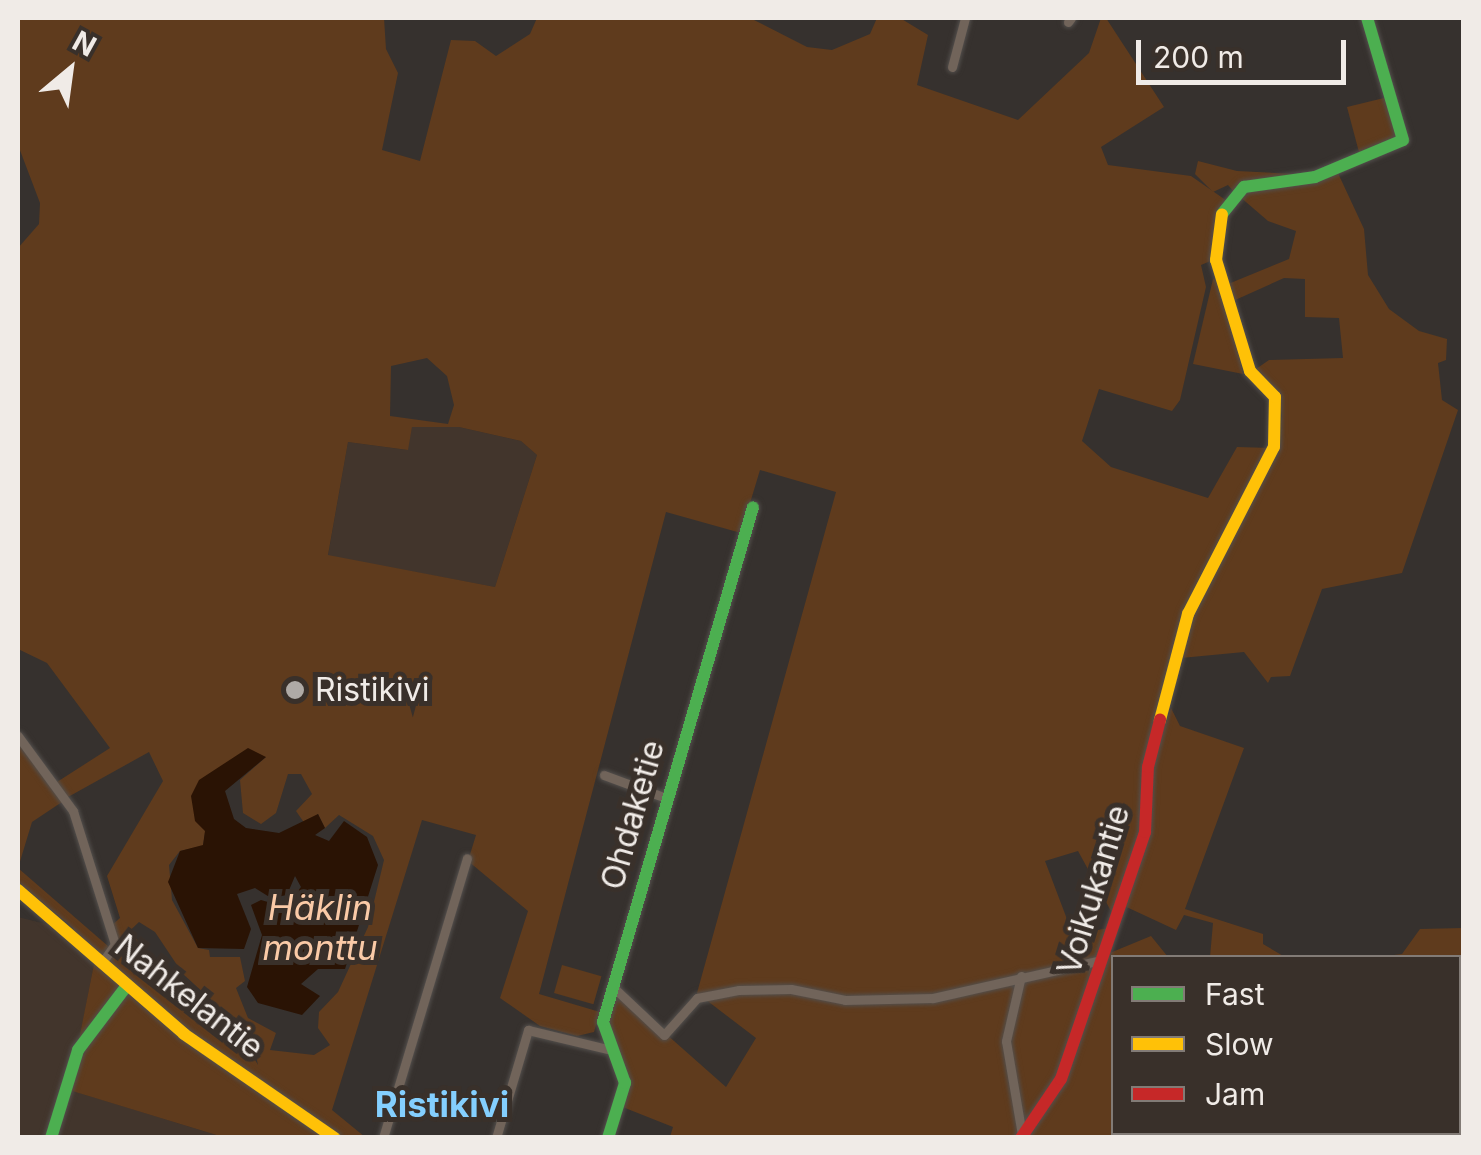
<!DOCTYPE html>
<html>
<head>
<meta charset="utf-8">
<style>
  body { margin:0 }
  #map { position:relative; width:1481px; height:1155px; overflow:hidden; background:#36312e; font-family:Inter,sans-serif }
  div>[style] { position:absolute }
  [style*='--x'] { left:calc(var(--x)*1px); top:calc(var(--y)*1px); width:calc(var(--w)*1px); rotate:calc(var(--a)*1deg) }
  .built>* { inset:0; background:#42352c }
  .green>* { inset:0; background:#5f3b1d; transform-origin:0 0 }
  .water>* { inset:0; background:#2a1304 }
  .roads { filter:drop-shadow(0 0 2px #534f4c) drop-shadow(0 0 2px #534f4c) }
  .street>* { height:9px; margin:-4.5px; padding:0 4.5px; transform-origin:4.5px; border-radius:4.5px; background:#71645a }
  .fast>* { height:12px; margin:-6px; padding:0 6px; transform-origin:6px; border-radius:6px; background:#4caf50 }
  .slow>* { height:12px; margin:-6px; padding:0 6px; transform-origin:6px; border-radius:6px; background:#ffc107 }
  .jam>* { height:12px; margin:-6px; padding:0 6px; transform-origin:6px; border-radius:6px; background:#c62828 }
  .dots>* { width:28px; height:28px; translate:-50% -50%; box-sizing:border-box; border:5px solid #39302a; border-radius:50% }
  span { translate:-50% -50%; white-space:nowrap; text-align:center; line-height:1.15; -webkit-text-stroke:10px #39302a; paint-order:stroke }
  .poi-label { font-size:32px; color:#f0ebe7 }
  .left { translate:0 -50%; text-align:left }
  .street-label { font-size:32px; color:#f0ebe7 }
  .water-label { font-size:35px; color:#facaa7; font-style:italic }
  .neighbourhood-label { font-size:35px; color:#84cffe; font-weight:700 }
  .frame { position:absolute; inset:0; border:20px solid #f0ebe7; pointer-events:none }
  .legend { position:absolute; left:1111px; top:955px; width:350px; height:180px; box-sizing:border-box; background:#39302a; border:2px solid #827b76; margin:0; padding:12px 18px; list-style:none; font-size:30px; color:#f0ebe7 }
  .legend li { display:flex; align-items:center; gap:20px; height:50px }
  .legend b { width:50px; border:2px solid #827b76 }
  .north { position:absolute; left:20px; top:20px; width:100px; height:100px; -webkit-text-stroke:8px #39302a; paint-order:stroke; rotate:29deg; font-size:28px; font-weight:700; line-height:40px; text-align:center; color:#f0ebe7 }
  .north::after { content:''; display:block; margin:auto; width:35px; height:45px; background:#f0ebe7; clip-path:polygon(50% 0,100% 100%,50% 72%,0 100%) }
  .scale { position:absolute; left:1136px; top:40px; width:210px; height:45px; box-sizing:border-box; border:5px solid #f0ebe7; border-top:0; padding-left:12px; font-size:30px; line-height:35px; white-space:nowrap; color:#f0ebe7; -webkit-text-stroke:8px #39302a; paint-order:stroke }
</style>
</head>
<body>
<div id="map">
  <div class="built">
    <div style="clip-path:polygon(412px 427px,459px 427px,521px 441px,537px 455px,495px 587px,328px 556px,348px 442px,407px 450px)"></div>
    <div style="clip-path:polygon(18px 917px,50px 925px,94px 964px,70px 1090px,223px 1137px,18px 1138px)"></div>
  </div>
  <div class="green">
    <div style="clip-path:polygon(evenodd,18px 18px,384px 18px,386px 49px,398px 73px,382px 150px,420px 161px,451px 40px,475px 41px,496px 56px,530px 34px,537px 18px,750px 18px,807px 47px,832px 50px,870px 34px,877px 18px,900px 18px,928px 35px,917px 85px,1018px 120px,1089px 53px,1101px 18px,1106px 18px,1164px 107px,1101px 147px,1108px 165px,1191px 176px,1227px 201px,1213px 260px,1201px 265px,1206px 287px,1180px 400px,1172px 411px,1099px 389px,1082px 441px,1111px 467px,1208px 498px,1237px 447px,1272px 448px,1200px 576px,1187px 613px,1146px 767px,1148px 807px,1112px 913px,1078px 851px,1045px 861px,1073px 935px,1108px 928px,1059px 1077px,1018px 1137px,670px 1137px,673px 1127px,620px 1106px,625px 1083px,603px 1022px,613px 987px,726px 1087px,756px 1038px,697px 993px,836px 492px,760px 470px,741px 533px,666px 512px,539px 994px,600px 1012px,594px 1032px,577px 1036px,540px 1026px,500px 998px,528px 911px,468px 861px,476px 835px,422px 820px,332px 1110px,365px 1137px,223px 1137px,69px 1090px,94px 964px,72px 927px,18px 882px,18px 743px,62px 802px,32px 822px,18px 868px,116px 953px,136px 938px,175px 995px,232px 1043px,248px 1048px,258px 1065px,252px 1037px,183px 974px,155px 932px,139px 922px,119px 941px,110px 927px,120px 918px,107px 876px,163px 781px,149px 752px,68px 797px,57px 782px,110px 748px,47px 663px,18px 649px,18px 248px,39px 224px,40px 203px,18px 145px,18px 18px,427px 358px,447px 376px,454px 405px,448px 424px,390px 416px,391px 366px,427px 358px,18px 18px,412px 427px,459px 427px,521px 441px,537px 455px,495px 587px,328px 555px,348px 442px,408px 450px,412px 427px,18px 18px,266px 757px,240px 780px,243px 813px,261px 824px,276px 813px,288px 774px,301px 774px,312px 794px,296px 811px,305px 824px,318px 814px,325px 828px,339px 815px,373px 836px,384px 860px,368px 927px,338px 992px,319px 1012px,318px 1028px,330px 1045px,314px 1055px,270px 1050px,276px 1033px,248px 1018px,236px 988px,245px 981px,240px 957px,210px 957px,209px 950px,198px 948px,172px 900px,169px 865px,180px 851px,203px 846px,214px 773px,238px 759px,266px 757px)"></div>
    <div style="clip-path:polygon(1388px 97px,1400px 139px,1360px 156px,1347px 107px)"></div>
    <div style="clip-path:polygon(1198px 161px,1237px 171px,1295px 174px,1243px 185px,1235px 193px,1228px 185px,1213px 192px,1195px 174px)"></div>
    <div style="clip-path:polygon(1337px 171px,1364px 229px,1368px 275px,1389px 309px,1419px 331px,1447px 339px,1446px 360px,1438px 363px,1442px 400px,1458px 410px,1402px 573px,1322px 589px,1290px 676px,1271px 677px,1268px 683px,1244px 652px,1181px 658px,1190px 615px,1277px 447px,1282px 415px,1277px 395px,1256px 369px,1269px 360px,1343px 358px,1339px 318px,1305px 317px,1305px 279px,1284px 278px,1233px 301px,1228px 284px,1289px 259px,1296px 231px,1268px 221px,1239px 196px,1246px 188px)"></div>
    <div style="clip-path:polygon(1213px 279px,1222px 281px,1243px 374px,1193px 364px)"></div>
    <div style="clip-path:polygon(1171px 708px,1180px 726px,1244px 748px,1185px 909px,1263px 934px,1263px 944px,1285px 957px,1210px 957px,1213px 923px,1184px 915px,1176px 930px,1120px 904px,1147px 831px,1150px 768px)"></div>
    <div style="clip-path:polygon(1463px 928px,1463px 1137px,1024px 1138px,1064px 1080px,1105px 955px,1151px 936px,1168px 957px,1114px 958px,1114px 1132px,1458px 1132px,1458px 958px,1378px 957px,1402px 954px,1420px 929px)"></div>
    <div style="left:562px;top:965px;width:41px;height:29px;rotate:16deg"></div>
  </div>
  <div class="water">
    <div style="clip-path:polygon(248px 748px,266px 757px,225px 791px,234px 819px,246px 828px,279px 833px,318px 814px,325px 828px,315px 835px,329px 841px,344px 821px,367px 837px,378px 865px,345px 969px,318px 969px,301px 984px,320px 996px,302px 1015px,258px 1003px,247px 987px,262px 935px,251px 905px,261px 900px,285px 907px,301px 887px,295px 876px,287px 895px,271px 898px,255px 888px,237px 894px,251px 929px,244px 949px,198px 948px,168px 882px,180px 851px,203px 845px,205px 831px,195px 821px,191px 796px,199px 780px)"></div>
  </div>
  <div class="roads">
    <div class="street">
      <div style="--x:1068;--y:22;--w:5;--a:-53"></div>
      <div style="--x:952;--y:67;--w:51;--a:-75.1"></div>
      <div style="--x:18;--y:736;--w:93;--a:53.7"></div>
      <div style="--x:73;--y:811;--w:139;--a:72.5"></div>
      <div style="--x:115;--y:944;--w:24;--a:125"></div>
      <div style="--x:604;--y:775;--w:66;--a:20.4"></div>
      <div style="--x:1021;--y:976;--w:67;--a:103"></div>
      <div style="--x:1006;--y:1041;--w:95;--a:80.3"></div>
      <div style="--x:613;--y:987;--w:70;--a:43.3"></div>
      <div style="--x:664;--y:1035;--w:50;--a:-48.3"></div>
      <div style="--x:697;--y:998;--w:43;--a:-10.8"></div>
      <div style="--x:739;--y:990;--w:52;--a:-1.1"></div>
      <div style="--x:791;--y:989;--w:55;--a:11.5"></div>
      <div style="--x:845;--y:1000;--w:88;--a:-1.3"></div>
      <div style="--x:933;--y:998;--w:172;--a:-12.7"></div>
      <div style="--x:383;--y:1138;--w:292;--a:-73.3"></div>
      <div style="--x:496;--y:1138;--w:113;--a:-73.5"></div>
      <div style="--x:528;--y:1030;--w:82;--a:13.4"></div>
    </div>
    <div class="fast">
      <div style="--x:1222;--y:214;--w:35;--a:-51"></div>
      <div style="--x:1244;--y:187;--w:72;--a:-8"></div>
      <div style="--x:1315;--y:177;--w:95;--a:-22.8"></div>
      <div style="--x:1403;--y:140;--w:127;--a:-106.4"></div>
      <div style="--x:51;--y:1138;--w:92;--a:-72.9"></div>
      <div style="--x:78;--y:1050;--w:78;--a:-52.8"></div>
      <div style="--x:608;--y:1138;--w:58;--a:-72.8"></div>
      <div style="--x:625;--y:1083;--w:65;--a:-109.8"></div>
      <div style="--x:603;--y:1022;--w:536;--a:-73.76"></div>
    </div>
    <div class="slow">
      <div style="--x:1160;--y:720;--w:110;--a:-75.2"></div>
      <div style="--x:1188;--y:614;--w:188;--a:-62.8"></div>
      <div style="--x:1274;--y:447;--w:50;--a:-88.9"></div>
      <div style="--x:1275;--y:397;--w:36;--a:-134"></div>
      <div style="--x:1250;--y:371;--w:116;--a:-107"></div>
      <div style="--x:1216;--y:260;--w:46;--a:-82.6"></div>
      <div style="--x:18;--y:890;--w:220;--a:40.9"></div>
      <div style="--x:184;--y:1034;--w:183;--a:34.6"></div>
    </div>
    <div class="jam">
      <div style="--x:1021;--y:1138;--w:71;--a:-55.9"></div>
      <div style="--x:1061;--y:1079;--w:261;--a:-71.2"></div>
      <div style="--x:1145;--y:832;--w:65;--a:-87.4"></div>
      <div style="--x:1148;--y:767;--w:49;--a:-75.7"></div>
    </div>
  </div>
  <div class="dots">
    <div style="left:295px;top:690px;background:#afaaa6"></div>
  </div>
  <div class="poi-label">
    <span class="left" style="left:315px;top:690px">Ristikivi</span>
  </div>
  <div class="street-label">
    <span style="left:633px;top:815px;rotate:-74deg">Ohdaketie</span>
    <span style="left:1094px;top:890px;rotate:-73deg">Voikukantie</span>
    <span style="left:189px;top:997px;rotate:38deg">Nahkelantie</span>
  </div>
  <div class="water-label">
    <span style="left:320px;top:927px">Häklin<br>monttu</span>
  </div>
  <div class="neighbourhood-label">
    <span style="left:442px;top:1104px">Ristikivi</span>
  </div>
  <div class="frame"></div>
  <ul class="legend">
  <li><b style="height:12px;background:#4caf50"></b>Fast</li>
  <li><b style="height:12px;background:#ffc107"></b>Slow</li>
  <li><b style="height:12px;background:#c62828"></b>Jam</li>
  </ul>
  <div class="north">N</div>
  <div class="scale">200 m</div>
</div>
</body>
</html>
